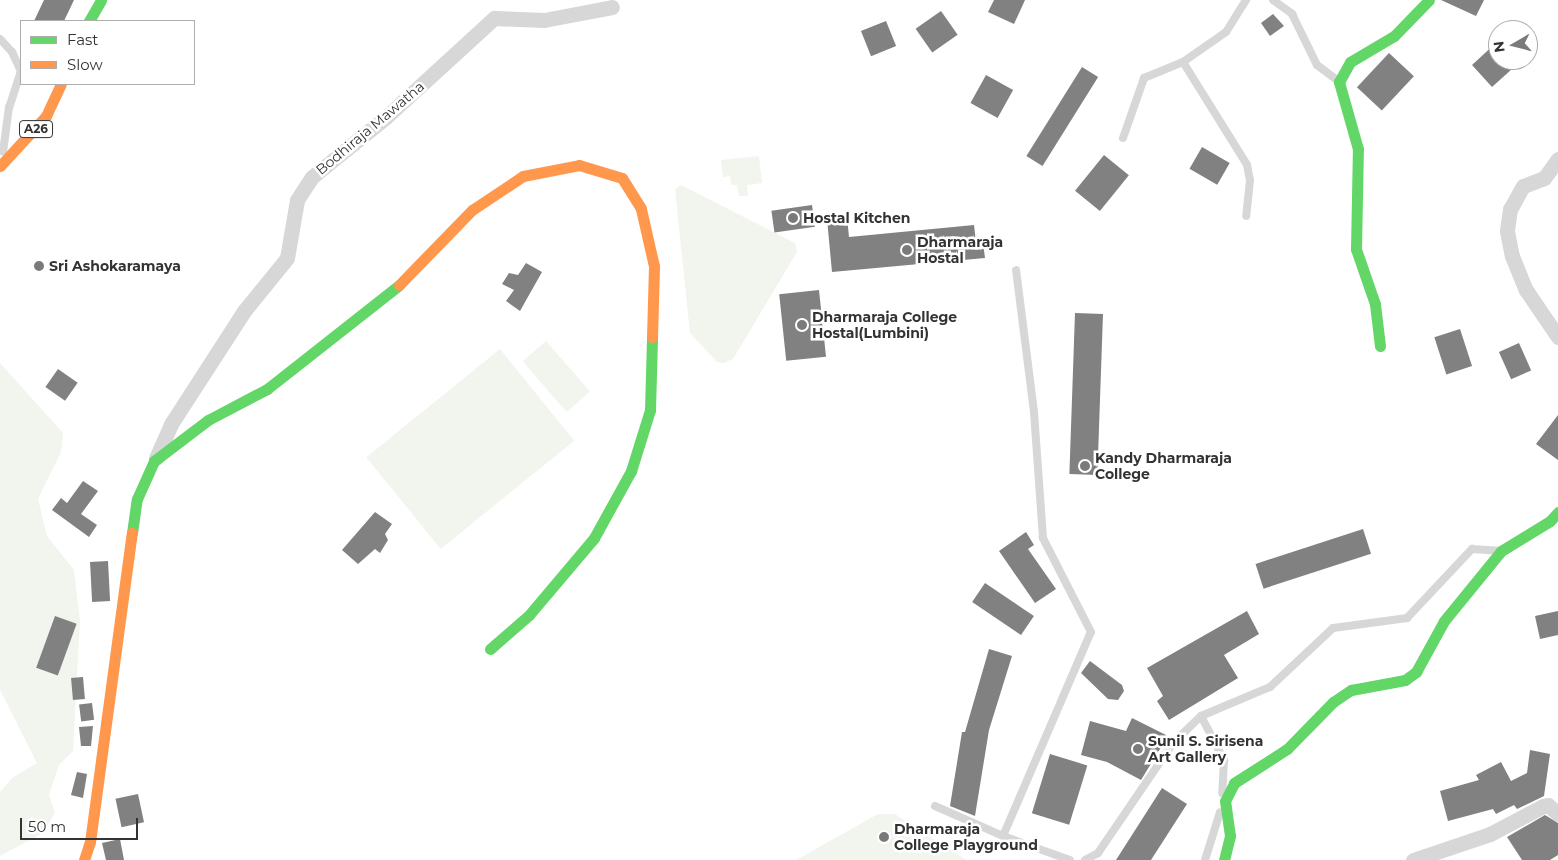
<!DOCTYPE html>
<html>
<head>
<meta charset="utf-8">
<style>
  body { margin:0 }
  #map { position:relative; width:1558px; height:860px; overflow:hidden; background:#fff; font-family:Montserrat,sans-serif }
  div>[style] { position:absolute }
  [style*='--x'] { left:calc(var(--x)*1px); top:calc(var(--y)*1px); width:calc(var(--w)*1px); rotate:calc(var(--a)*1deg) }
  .green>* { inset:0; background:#f1f5ed; transform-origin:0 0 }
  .building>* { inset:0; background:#818181; transform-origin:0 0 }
  .lane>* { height:8px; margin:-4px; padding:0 4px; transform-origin:4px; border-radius:4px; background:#d7d7d7 }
  .street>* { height:15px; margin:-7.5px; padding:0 7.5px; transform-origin:7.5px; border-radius:7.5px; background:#d7d7d7 }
  .fast>* { height:11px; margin:-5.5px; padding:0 5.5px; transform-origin:5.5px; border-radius:5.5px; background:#63d668 }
  .slow>* { height:11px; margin:-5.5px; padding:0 5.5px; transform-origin:5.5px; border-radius:5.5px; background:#ff974d }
  .dots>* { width:14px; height:14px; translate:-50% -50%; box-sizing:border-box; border:2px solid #fff; border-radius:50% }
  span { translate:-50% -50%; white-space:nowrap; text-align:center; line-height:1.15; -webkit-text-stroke:5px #fff; paint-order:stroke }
  .shield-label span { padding:1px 4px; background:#fff; border:1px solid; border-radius:4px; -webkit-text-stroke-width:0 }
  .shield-label { font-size:12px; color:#333; font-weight:700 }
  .street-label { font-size:14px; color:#333 }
  .poi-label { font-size:14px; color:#333; font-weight:700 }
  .left { translate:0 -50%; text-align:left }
  .legend { position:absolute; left:20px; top:20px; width:175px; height:65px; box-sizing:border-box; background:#fff; border:1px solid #adadad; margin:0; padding:6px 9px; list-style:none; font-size:15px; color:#333 }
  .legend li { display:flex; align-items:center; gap:10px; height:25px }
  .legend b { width:25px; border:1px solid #adadad }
  .north { position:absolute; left:1488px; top:20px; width:50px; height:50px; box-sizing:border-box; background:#fff; border:1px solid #adadad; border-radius:50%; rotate:262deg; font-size:14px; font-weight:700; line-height:20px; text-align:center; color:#333 }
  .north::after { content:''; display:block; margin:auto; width:18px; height:22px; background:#7a7a7a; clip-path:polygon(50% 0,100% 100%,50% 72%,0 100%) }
  .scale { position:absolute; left:20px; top:818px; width:118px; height:22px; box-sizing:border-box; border:2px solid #333; border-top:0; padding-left:6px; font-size:15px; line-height:18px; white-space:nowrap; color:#333; -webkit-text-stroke:4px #fff; paint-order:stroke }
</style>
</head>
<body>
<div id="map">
  <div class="green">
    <div style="clip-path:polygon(759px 156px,762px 183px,747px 185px,748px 196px,739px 196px,737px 185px,731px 185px,730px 176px,723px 177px,721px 160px)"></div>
    <div style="clip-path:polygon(681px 185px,795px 243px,797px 252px,733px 359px,724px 363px,717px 362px,690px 333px,675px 189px)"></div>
    <div style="left:546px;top:341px;width:67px;height:31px;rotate:49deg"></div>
    <div style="left:500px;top:349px;width:118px;height:172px;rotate:51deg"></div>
    <div style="clip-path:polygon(0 363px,63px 433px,61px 452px,38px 499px,47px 536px,74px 570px,80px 621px,73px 751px,59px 765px,49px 795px,55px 813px,43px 833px,0 856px,0 792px,12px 778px,37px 763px,0 690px)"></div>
    <div style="clip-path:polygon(878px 814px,895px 814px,966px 860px,796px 860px)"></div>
  </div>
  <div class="building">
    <div style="clip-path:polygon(44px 0,74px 0,64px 21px,34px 21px)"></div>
    <div style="clip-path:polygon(994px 0,1025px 0,1014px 24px,988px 12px)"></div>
    <div style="clip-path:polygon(1441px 0,1484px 0,1476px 16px)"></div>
    <div style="left:941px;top:11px;width:29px;height:31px;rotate:55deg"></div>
    <div style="clip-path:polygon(1273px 14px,1284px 26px,1270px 36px,1261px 23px)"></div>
    <div style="left:886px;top:21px;width:27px;height:27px;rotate:68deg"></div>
    <div style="clip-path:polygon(1498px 41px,1498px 60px,1522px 60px,1492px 87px,1472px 65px)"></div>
    <div style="left:1389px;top:53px;width:34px;height:47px;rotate:43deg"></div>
    <div style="left:1082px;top:67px;width:19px;height:105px;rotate:32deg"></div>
    <div style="left:986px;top:75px;width:31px;height:32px;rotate:29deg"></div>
    <div style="left:1202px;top:147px;width:32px;height:25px;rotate:30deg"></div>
    <div style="left:1104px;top:155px;width:32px;height:46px;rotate:39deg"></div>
    <div style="left:812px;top:205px;width:22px;height:41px;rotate:82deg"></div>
    <div style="clip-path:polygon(847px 217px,849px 237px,974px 225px,976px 242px,983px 242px,985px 258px,832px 272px,827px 219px)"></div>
    <div style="clip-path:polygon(526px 263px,542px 272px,520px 311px,506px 301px,514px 290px,502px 284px,509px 273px,518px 275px)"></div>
    <div style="left:819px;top:290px;width:67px;height:40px;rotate:84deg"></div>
    <div style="left:1075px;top:313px;width:28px;height:161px;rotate:2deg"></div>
    <div style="left:1460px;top:329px;width:39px;height:27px;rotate:72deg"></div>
    <div style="left:1519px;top:343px;width:30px;height:22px;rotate:66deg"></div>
    <div style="left:58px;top:369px;width:24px;height:22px;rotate:35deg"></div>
    <div style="clip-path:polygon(1558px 415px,1558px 460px,1536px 444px)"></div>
    <div style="clip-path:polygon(83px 481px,98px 491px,81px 514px,97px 525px,89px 537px,52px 510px,61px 498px,67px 503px)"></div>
    <div style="clip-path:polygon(375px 512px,392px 524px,385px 534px,388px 540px,380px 553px,375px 549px,358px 564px,342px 550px)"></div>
    <div style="left:1363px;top:529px;width:26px;height:113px;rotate:72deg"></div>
    <div style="clip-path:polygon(1026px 532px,1034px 545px,1028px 549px,1056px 589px,1035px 603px,999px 551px)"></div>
    <div style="left:108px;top:561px;width:40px;height:18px;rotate:87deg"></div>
    <div style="left:985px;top:583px;width:59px;height:23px;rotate:34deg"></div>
    <div style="clip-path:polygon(1247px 611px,1259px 634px,1224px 655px,1238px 678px,1169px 720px,1157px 701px,1163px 696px,1147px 668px)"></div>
    <div style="clip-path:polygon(1558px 611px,1558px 635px,1540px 639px,1535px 616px)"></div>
    <div style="left:55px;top:616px;width:23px;height:55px;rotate:20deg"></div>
    <div style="clip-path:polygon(989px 649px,1012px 656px,989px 730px,975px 816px,950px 806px,962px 732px,965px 732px)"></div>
    <div style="clip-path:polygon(1090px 661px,1122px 685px,1124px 691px,1118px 700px,1108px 699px,1081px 673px)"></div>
    <div style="left:83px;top:677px;width:22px;height:12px;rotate:85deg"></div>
    <div style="left:92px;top:703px;width:17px;height:13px;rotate:83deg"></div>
    <div style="clip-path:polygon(1132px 718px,1168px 736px,1141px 780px,1107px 762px,1081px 755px,1090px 721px,1126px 731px)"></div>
    <div style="clip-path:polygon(93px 726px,91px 746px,81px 746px,79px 727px)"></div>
    <div style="clip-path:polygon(1530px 750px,1550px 754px,1544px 796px,1517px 809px,1514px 805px,1496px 814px,1493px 809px,1448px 821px,1440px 791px,1479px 780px,1476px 775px,1501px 762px,1511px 781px,1527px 773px)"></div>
    <div style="left:1050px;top:754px;width:39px;height:62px;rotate:17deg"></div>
    <div style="clip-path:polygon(77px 772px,87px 774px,83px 798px,71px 795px)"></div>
    <div style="clip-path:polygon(1162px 788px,1187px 804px,1151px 860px,1116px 860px)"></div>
    <div style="left:138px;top:794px;width:29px;height:23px;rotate:78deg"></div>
    <div style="clip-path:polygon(1545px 815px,1558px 823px,1558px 855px,1550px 860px,1522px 860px,1507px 837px)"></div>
    <div style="clip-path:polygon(120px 839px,124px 860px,106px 860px,102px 843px)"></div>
  </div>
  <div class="lane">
    <div style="--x:1273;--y:0;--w:24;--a:36"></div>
    <div style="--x:1292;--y:14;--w:57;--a:63.9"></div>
    <div style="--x:1317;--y:65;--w:25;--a:37"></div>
    <div style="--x:0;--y:39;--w:18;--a:47"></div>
    <div style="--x:12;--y:52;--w:21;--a:65"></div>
    <div style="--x:21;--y:71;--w:38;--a:108"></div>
    <div style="--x:9;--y:107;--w:45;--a:97.6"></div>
    <div style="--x:1183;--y:62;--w:121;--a:58.1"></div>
    <div style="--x:1247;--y:165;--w:15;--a:79"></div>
    <div style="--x:1250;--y:180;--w:36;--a:96"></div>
    <div style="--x:1123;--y:138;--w:64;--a:-70.7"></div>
    <div style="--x:1144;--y:78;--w:42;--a:-22.3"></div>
    <div style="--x:1183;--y:62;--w:52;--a:-34.9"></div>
    <div style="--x:1226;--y:32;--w:38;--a:-58"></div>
    <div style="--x:1201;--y:716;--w:50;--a:62.4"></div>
    <div style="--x:1224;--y:760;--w:33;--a:93"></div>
    <div style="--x:935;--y:806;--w:74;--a:23.8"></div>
    <div style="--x:1003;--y:836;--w:71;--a:19.7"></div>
    <div style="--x:1003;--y:836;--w:222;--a:-66.7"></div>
    <div style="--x:1091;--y:632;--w:106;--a:-117.1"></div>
    <div style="--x:1043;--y:538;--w:126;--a:-94.1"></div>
    <div style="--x:1034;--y:412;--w:143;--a:-97.2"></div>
    <div style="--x:1085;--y:860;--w:15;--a:-28"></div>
    <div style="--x:1098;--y:853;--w:133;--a:-55.7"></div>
    <div style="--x:1173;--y:743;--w:39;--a:-44"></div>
    <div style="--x:1201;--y:716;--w:75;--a:-22.8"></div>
    <div style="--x:1270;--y:687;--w:86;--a:-43.1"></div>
    <div style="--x:1333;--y:628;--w:75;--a:-7.7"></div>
    <div style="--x:1407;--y:618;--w:95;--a:-46.7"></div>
    <div style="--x:1472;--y:549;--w:26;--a:4"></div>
    <div style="--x:1205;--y:860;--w:50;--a:-72.6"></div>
  </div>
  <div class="street">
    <div style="--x:1558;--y:159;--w:24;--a:126"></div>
    <div style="--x:1544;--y:178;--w:22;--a:159"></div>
    <div style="--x:1523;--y:186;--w:26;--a:119"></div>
    <div style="--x:1510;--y:209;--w:22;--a:98"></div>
    <div style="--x:1507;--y:231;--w:25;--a:79"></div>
    <div style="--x:1512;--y:256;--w:37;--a:68"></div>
    <div style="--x:1526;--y:290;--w:57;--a:55.8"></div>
    <div style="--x:156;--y:458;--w:37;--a:-66"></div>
    <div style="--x:171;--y:424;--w:135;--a:-57.1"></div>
    <div style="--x:244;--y:311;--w:68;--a:-50.9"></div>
    <div style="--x:287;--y:258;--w:59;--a:-80.2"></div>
    <div style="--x:297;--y:200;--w:27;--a:-57"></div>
    <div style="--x:312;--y:177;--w:95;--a:-39"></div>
    <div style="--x:386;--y:117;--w:147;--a:-42.5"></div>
    <div style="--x:494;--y:18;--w:50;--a:2.3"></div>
    <div style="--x:544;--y:20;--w:69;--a:-10.8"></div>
    <div style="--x:1413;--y:860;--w:81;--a:-18.7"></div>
    <div style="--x:1490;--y:834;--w:60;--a:-27.8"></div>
    <div style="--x:1543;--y:806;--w:5;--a:-11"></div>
    <div style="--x:1548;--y:805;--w:13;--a:42"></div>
  </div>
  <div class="fast">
    <div style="--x:89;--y:21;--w:24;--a:-60"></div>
    <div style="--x:1380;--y:346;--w:42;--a:-96.8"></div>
    <div style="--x:1375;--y:304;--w:58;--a:-109.1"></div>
    <div style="--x:1356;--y:249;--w:100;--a:-88.9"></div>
    <div style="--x:1358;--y:149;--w:70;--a:-105.8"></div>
    <div style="--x:1339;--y:82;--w:23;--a:-61"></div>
    <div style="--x:1350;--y:62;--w:51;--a:-30.6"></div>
    <div style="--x:1394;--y:36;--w:50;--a:-45.8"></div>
    <div style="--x:132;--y:533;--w:34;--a:-82"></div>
    <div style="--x:137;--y:499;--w:42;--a:-65.9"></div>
    <div style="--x:154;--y:461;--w:68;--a:-37.2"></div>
    <div style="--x:208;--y:420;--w:67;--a:-27.7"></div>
    <div style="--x:267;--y:389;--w:168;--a:-38.2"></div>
    <div style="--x:490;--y:649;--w:52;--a:-41.1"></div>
    <div style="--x:529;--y:615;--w:101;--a:-49.8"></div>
    <div style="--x:594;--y:538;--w:77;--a:-61.1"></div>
    <div style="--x:631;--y:471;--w:64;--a:-72.7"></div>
    <div style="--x:650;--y:410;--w:73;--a:-88.4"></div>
    <div style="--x:1224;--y:860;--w:25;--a:-76"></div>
    <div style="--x:1230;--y:836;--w:35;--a:-98"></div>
    <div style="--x:1225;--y:801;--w:20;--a:-63"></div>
    <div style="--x:1234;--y:783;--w:63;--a:-32.7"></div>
    <div style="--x:1287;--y:749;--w:66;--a:-45.6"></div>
    <div style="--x:1333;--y:702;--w:22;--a:-34"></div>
    <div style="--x:1351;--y:690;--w:55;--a:-10.5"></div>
    <div style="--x:1405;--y:680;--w:14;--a:-36"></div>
    <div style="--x:1416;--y:672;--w:58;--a:-61.2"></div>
    <div style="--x:1444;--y:621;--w:90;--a:-50.8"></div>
    <div style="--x:1501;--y:551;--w:57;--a:-31.5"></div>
    <div style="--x:1550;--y:521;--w:12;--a:-48"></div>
  </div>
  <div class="slow">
    <div style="--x:0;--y:166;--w:68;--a:-47.4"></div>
    <div style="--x:46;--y:116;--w:35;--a:-65"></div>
    <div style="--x:399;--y:285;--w:105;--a:-45.8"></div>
    <div style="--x:472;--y:210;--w:61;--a:-33.7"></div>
    <div style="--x:523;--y:176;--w:57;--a:-11.1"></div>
    <div style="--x:579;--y:165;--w:45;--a:16.8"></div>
    <div style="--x:622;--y:178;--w:36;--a:58"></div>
    <div style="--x:641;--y:209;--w:58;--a:77.2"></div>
    <div style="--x:654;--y:266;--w:71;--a:91.6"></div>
    <div style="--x:84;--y:860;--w:19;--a:-72"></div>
    <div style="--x:90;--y:842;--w:312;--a:-82.3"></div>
  </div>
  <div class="dots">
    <div style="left:793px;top:218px;background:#7a7a7a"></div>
    <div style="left:907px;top:250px;background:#7a7a7a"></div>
    <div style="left:39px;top:266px;background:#7a7a7a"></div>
    <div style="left:802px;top:325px;background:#7a7a7a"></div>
    <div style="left:1085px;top:466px;background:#7a7a7a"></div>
    <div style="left:1138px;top:749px;background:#7a7a7a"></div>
    <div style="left:884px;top:837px;background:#7a7a7a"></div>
  </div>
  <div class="shield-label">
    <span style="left:36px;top:129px">A26</span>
  </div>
  <div class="street-label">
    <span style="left:370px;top:128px;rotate:-40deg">Bodhiraja Mawatha</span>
  </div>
  <div class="poi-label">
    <span class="left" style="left:803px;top:218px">Hostal Kitchen</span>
    <span class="left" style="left:917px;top:250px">Dharmaraja<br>Hostal</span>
    <span class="left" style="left:49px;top:266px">Sri Ashokaramaya</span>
    <span class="left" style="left:812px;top:325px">Dharmaraja College<br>Hostal(Lumbini)</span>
    <span class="left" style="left:1095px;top:466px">Kandy Dharmaraja<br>College</span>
    <span class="left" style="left:1148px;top:749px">Sunil S. Sirisena<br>Art Gallery</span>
    <span class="left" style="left:894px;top:837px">Dharmaraja<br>College Playground</span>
  </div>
  <ul class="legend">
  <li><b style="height:6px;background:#63d668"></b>Fast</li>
  <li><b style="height:6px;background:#ff974d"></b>Slow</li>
  </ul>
  <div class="north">N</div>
  <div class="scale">50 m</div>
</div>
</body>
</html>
